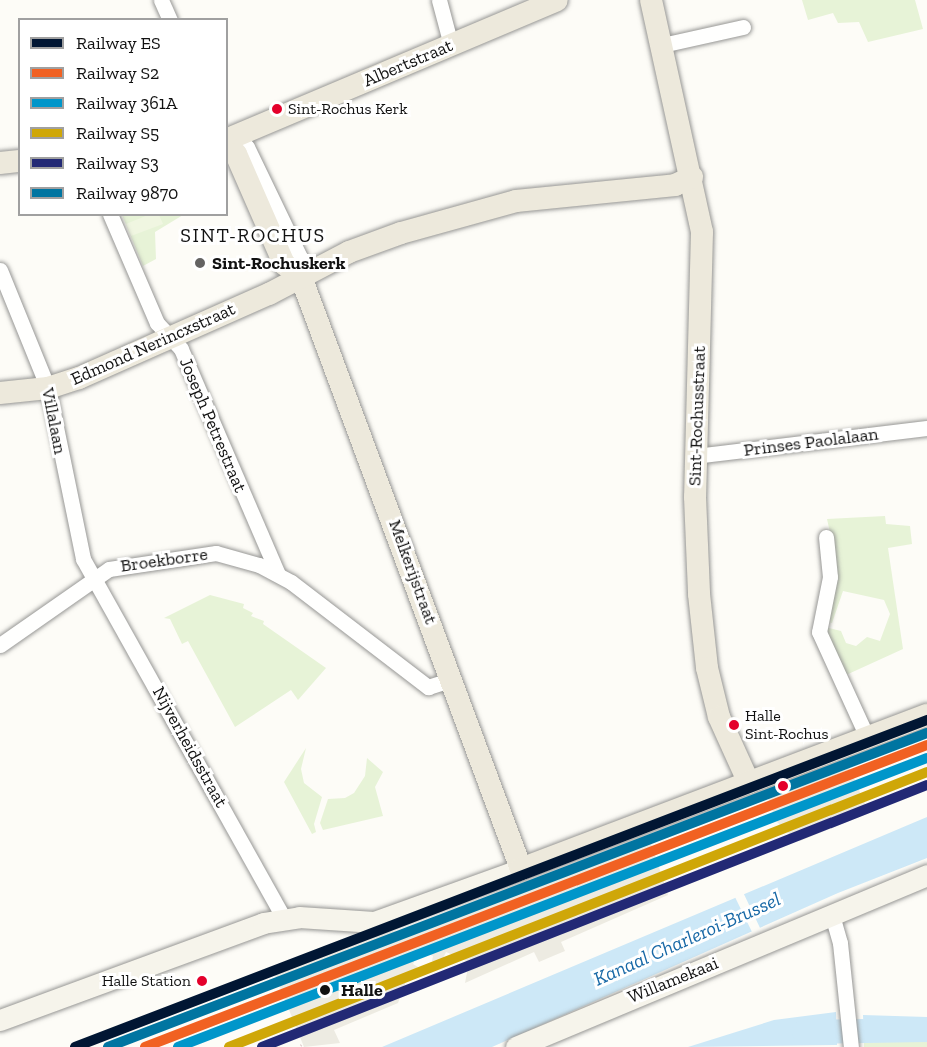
<!DOCTYPE html>
<html>
<head>
<meta charset="utf-8">
<style>
  body { margin:0 }
  #map { position:relative; width:927px; height:1047px; overflow:hidden; background:#fdfcf7; font-family:"Zilla Slab",serif }
  div>[style] { position:absolute }
  [style*='--x'] { left:calc(var(--x)*1px); top:calc(var(--y)*1px); width:calc(var(--w)*1px); rotate:calc(var(--a)*1deg) }
  .green>* { inset:0; background:#e7f3d7 }
  .pitch>* { inset:0; background:#f0f6e1 }
  .plaza>* { inset:0; background:#edebe2 }
  .water>* { inset:0; background:#cde8f7 }
  .pier>* { inset:0; background:#fdfcf7 }
  .river>* { height:24px; margin:-12px; padding:0 12px; transform-origin:12px; border-radius:12px; background:#cde8f7 }
  .roads { filter:drop-shadow(0 0 2px #979795) drop-shadow(0 0 2px #979795) }
  .street>* { height:15px; margin:-7.5px; padding:0 7.5px; transform-origin:7.5px; border-radius:7.5px; background:#fffffe }
  .secondary>* { height:21px; margin:-10.5px; padding:0 10.5px; transform-origin:10.5px; border-radius:10.5px; background:#f6f4eb }
  .primary>* { height:22px; margin:-11px; padding:0 11px; transform-origin:11px; border-radius:11px; background:#ede9dc }
  .rail>* { height:6px; margin-top:-3px; transform-origin:0; background:repeating-linear-gradient(90deg,#fff 0 11px,#d9c6c7 0 22px); box-sizing:border-box; border-block:2px solid #d9c6c7 }
  .rail-1>* { height:10px; margin:-5px; padding:0 5px; transform-origin:5px; border-radius:5px; background:#011633 }
  .rail-2>* { height:10px; margin:-5px; padding:0 5px; transform-origin:5px; border-radius:5px; background:#f16122 }
  .rail-3>* { height:10px; margin:-5px; padding:0 5px; transform-origin:5px; border-radius:5px; background:#0096ca }
  .rail-4>* { height:10px; margin:-5px; padding:0 5px; transform-origin:5px; border-radius:5px; background:#cfa708 }
  .rail-5>* { height:10px; margin:-5px; padding:0 5px; transform-origin:5px; border-radius:5px; background:#222975 }
  .rail-6>* { height:10px; margin:-5px; padding:0 5px; transform-origin:5px; border-radius:5px; background:#0075a1 }
  .dots>* { width:16px; height:16px; translate:-50% -50%; box-sizing:border-box; border:3px solid #fff; border-radius:50% }
  span { translate:-50% -50%; white-space:nowrap; text-align:center; line-height:1.15; -webkit-text-stroke:6px #fff; paint-order:stroke }
  .bus-label { font-size:16px; color:#111 }
  .left { translate:0 -50%; text-align:left }
  .right { translate:-100% -50%; text-align:right }
  .street-label { font-size:18px; color:#111 }
  .poi-label { font-size:18px; color:#111; font-weight:700 }
  .stop-label { font-size:18px; color:#111; font-weight:700 }
  .neighbourhood-label { font-size:20px; color:#111; letter-spacing:1.5px }
  .water-label { font-size:20px; color:#1768a6; font-style:italic }
  .legend { position:absolute; left:18px; top:18px; width:210px; height:198px; box-sizing:border-box; background:#fff; border:2px solid #a0a0a0; margin:0; padding:8px 10px; list-style:none; font-size:18px; color:#111 }
  .legend li { display:flex; align-items:center; gap:12px; height:30px }
  .legend b { width:30px; border:2px solid #a0a0a0 }
</style>
</head>
<body>
<div id="map">
  <div class="green">
    <div style="clip-path:polygon(802px 0,915px 0,923px 29px,868px 42px,859px 22px,838px 23px,833px 13px,808px 20px)"></div>
    <div style="clip-path:polygon(122px 215px,183px 215px,155px 232px,156px 259px,143px 266px)"></div>
    <div style="clip-path:polygon(885px 516px,886px 524px,910px 526px,912px 544px,888px 548px,903px 649px,846px 675px,825px 627px,841px 631px,846px 643px,856px 646px,867px 637px,880px 641px,890px 614px,884px 600px,843px 591px,832px 623px,827px 622px,831px 537px,827px 519px)"></div>
    <div style="clip-path:polygon(210px 595px,244px 604px,243px 608px,253px 613px,251px 616px,264px 621px,263px 624px,326px 668px,298px 700px,291px 690px,235px 727px,188px 641px,182px 644px,170px 619px,164px 618px)"></div>
    <div style="clip-path:polygon(306px 748px,301px 769px,304px 783px,322px 797px,314px 824px,316px 832px,312px 834px,284px 782px)"></div>
    <div style="clip-path:polygon(367px 758px,383px 772px,375px 787px,383px 816px,323px 830px,320px 823px,328px 799px,345px 798px,354px 793px,365px 776px)"></div>
    <div style="clip-path:polygon(912px 1039px,927px 1041px,927px 1047px,864px 1047px,864px 1043px)"></div>
  </div>
  <div class="pitch">
    <div style="clip-path:polygon(148px 215px,159px 215px,163px 224px,131px 236px,126px 224px)"></div>
  </div>
  <div class="plaza">
    <div style="clip-path:polygon(846px 760px,869px 813px,800px 841px,791px 836px,776px 821px,765px 790px,768px 784px)"></div>
    <div style="clip-path:polygon(649px 837px,668px 895px,561px 942px,565px 951px,553px 956px,539px 962px,534px 952px,465px 983px,469px 962px,446px 952px,440px 965px,432px 961px,433px 956px,419px 950px,413px 964px,418px 967px,414px 975px,409px 973px,398px 1003px,334px 1030px,340px 1043px,304px 1047px,275px 975px,376px 932px,401px 931px)"></div>
  </div>
  <div class="water">
    <div style="clip-path:polygon(927px 817px,927px 858px,838px 893px,492px 1047px,382px 1047px)"></div>
    <div style="clip-path:polygon(836px 1012px,837px 1045px,688px 1047px,774px 1020px)"></div>
    <div style="clip-path:polygon(863px 1015px,927px 1017px,927px 1041px,904px 1039px,864px 1043px)"></div>
  </div>
  <div class="pier">
    <div style="clip-path:polygon(742px 890px,761px 930px,753px 934px,734px 895px,728px 896px)"></div>
  </div>
  <div class="river">
    <div style="--x:804;--y:1032;--w:123;--a:-0.9"></div>
  </div>
  <div class="roads">
    <div class="street">
      <div style="--x:161;--y:0;--w:22;--a:66"></div>
      <div style="--x:439;--y:0;--w:47;--a:75.1"></div>
      <div style="--x:662;--y:45;--w:83;--a:-12.5"></div>
      <div style="--x:238;--y:137;--w:13;--a:48"></div>
      <div style="--x:247;--y:147;--w:122;--a:64.3"></div>
      <div style="--x:300;--y:257;--w:20;--a:87"></div>
      <div style="--x:110;--y:214;--w:119;--a:66.7"></div>
      <div style="--x:157;--y:323;--w:35;--a:47"></div>
      <div style="--x:181;--y:349;--w:245;--a:66.7"></div>
      <div style="--x:0;--y:270;--w:127;--a:67.9"></div>
      <div style="--x:48;--y:388;--w:175;--a:78.4"></div>
      <div style="--x:83;--y:559;--w:412;--a:60.8"></div>
      <div style="--x:695;--y:456;--w:234;--a:-6.9"></div>
      <div style="--x:826;--y:537;--w:40;--a:84.3"></div>
      <div style="--x:830;--y:577;--w:56;--a:101.3"></div>
      <div style="--x:819;--y:632;--w:115;--a:65.4"></div>
      <div style="--x:0;--y:645;--w:133;--a:-34.9"></div>
      <div style="--x:109;--y:569;--w:108;--a:-8.5"></div>
      <div style="--x:216;--y:553;--w:45;--a:15.6"></div>
      <div style="--x:259;--y:565;--w:36;--a:28"></div>
      <div style="--x:291;--y:582;--w:173;--a:37.5"></div>
      <div style="--x:428;--y:687;--w:25;--a:-18"></div>
      <div style="--x:832;--y:915;--w:29;--a:74"></div>
      <div style="--x:840;--y:943;--w:105;--a:84"></div>
    </div>
    <div class="secondary">
      <div style="--x:0;--y:1020;--w:280;--a:-20.2"></div>
      <div style="--x:263;--y:923;--w:36;--a:-9"></div>
      <div style="--x:299;--y:917;--w:75;--a:3.8"></div>
      <div style="--x:374;--y:922;--w:156;--a:-19.8"></div>
      <div style="--x:516;--y:1047;--w:446;--a:-22.7"></div>
    </div>
    <div class="primary">
      <div style="--x:651;--y:0;--w:238;--a:77.6"></div>
      <div style="--x:702;--y:232;--w:265;--a:91.5"></div>
      <div style="--x:695;--y:497;--w:97;--a:87.6"></div>
      <div style="--x:699;--y:594;--w:74;--a:83.8"></div>
      <div style="--x:707;--y:668;--w:50;--a:76.2"></div>
      <div style="--x:719;--y:717;--w:72;--a:65.6"></div>
      <div style="--x:226;--y:140;--w:359;--a:-22.9"></div>
      <div style="--x:226;--y:144;--w:14;--a:45"></div>
      <div style="--x:236;--y:154;--w:120;--a:66.4"></div>
      <div style="--x:284;--y:264;--w:21;--a:37"></div>
      <div style="--x:0;--y:163;--w:20;--a:-6"></div>
      <div style="--x:301;--y:277;--w:632;--a:69.61"></div>
      <div style="--x:521;--y:869;--w:434;--a:-20.8"></div>
      <div style="--x:0;--y:393;--w:48;--a:-5.9"></div>
      <div style="--x:48;--y:388;--w:33;--a:-18"></div>
      <div style="--x:79;--y:378;--w:208;--a:-23.9"></div>
      <div style="--x:269;--y:294;--w:90;--a:-27.7"></div>
      <div style="--x:349;--y:252;--w:55;--a:-20.1"></div>
      <div style="--x:401;--y:233;--w:119;--a:-15.5"></div>
      <div style="--x:516;--y:201;--w:160;--a:-5.7"></div>
      <div style="--x:675;--y:185;--w:19;--a:-25"></div>
    </div>
  </div>
  <div class="rail">
    <div style="--x:302;--y:1047;--w:1;--a:-45"></div>
  </div>
  <div class="rail-1">
    <div style="--x:75;--y:1047;--w:913;--a:-21"></div>
  </div>
  <div class="rail-2">
    <div style="--x:145;--y:1047;--w:838;--a:-21.12"></div>
  </div>
  <div class="rail-3">
    <div style="--x:178;--y:1047;--w:803;--a:-21.1"></div>
  </div>
  <div class="rail-4">
    <div style="--x:229;--y:1047;--w:750;--a:-21.5"></div>
  </div>
  <div class="rail-5">
    <div style="--x:262;--y:1047;--w:715;--a:-21.5"></div>
  </div>
  <div class="rail-6">
    <div style="--x:108;--y:1047;--w:877;--a:-20.98"></div>
  </div>
  <div class="dots">
    <div style="left:277px;top:109px;background:#e4002b"></div>
    <div style="left:200px;top:263px;background:#646362"></div>
    <div style="left:734px;top:725px;background:#e4002b"></div>
    <div style="left:783px;top:786px;background:#e4002b"></div>
    <div style="left:202px;top:981px;background:#e4002b"></div>
    <div style="left:325px;top:990px;background:#111"></div>
  </div>
  <div class="bus-label">
    <span class="left" style="left:288px;top:109px">Sint-Rochus Kerk</span>
    <span class="left" style="left:745px;top:725px">Halle<br>Sint-Rochus</span>
    <span class="right" style="left:191px;top:981px">Halle Station</span>
  </div>
  <div class="street-label">
    <span style="left:408px;top:63px;rotate:-23deg">Albertstraat</span>
    <span style="left:153px;top:344px;rotate:-24deg">Edmond Nerincxstraat</span>
    <span style="left:697px;top:416px;rotate:-88deg">Sint-Rochusstraat</span>
    <span style="left:54px;top:421px;rotate:79deg">Villalaan</span>
    <span style="left:213px;top:425px;rotate:67deg">Joseph Petrestraat</span>
    <span style="left:811px;top:442px;rotate:-7deg">Prinses Paolalaan</span>
    <span style="left:164px;top:560px;rotate:-8deg">Broekborre</span>
    <span style="left:413px;top:572px;rotate:70deg">Melkerijstraat</span>
    <span style="left:190px;top:747px;rotate:61deg">Nijverheidsstraat</span>
    <span style="left:673px;top:980px;rotate:-22deg">Willamekaai</span>
  </div>
  <div class="poi-label">
    <span class="left" style="left:212px;top:263px">Sint-Rochuskerk</span>
  </div>
  <div class="stop-label">
    <span class="left" style="left:341px;top:990px">Halle</span>
  </div>
  <div class="neighbourhood-label">
    <span style="left:253px;top:235px">SINT-ROCHUS</span>
  </div>
  <div class="water-label">
    <span style="left:687px;top:939px;rotate:-24deg">Kanaal Charleroi-Brussel</span>
  </div>
  <ul class="legend">
  <li><b style="height:8px;background:#011633"></b>Railway ES</li>
  <li><b style="height:8px;background:#f16122"></b>Railway S2</li>
  <li><b style="height:8px;background:#0096ca"></b>Railway 361A</li>
  <li><b style="height:8px;background:#cfa708"></b>Railway S5</li>
  <li><b style="height:8px;background:#222975"></b>Railway S3</li>
  <li><b style="height:8px;background:#0075a1"></b>Railway 9870</li>
  </ul>
</div>
</body>
</html>
